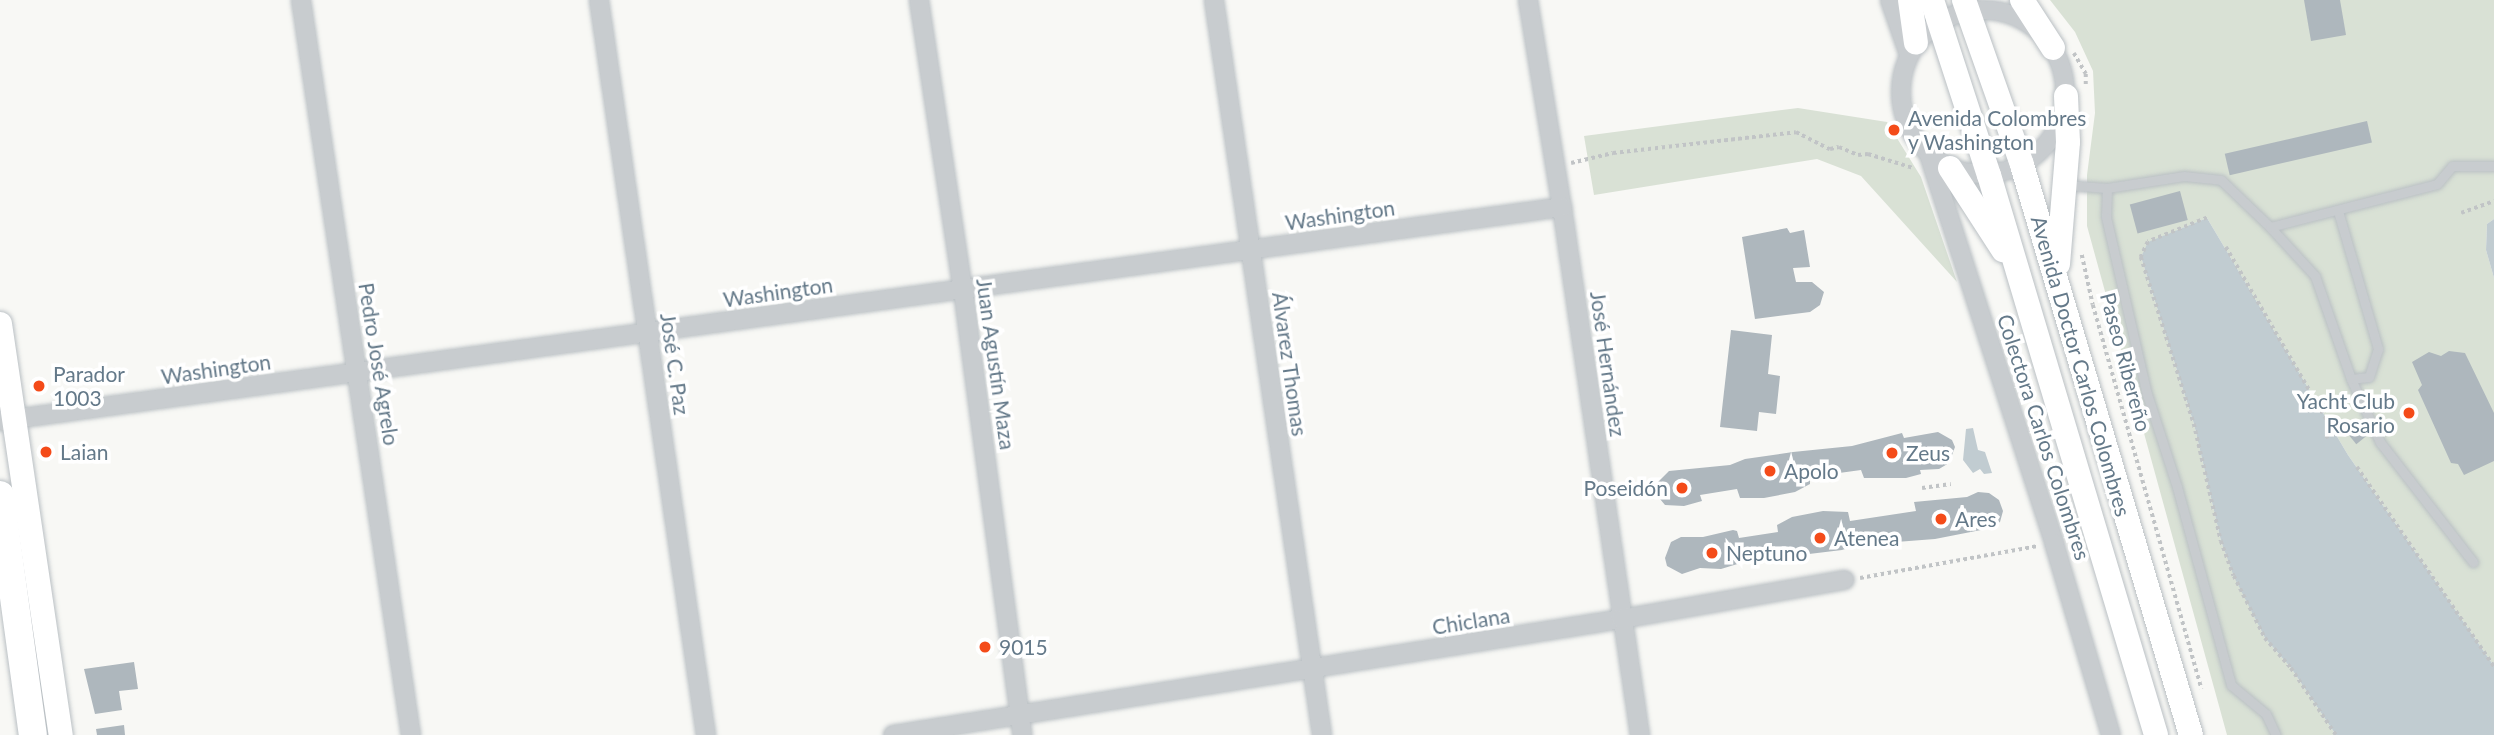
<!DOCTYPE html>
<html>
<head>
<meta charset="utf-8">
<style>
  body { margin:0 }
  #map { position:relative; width:2494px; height:735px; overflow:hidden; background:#f8f8f5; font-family:Lato,sans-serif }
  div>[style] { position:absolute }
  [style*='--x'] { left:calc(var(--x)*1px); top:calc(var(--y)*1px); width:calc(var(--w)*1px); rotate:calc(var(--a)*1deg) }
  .green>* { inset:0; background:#d9e1d5 }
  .water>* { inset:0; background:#c1ccd1 }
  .building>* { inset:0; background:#aeb7bd; transform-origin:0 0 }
  .path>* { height:3.5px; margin-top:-1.75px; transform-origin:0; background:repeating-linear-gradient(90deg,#c1c4c6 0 3.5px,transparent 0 7px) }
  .roads { filter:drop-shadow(0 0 2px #bac0c4) drop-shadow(0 0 2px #bac0c4) }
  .lane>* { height:9px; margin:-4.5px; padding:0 4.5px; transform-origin:4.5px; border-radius:4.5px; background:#c8cccf }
  .street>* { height:18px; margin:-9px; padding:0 9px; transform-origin:9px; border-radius:9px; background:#c8cccf }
  .street>.ring { margin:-9px; padding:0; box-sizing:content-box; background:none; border:18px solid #c8cccf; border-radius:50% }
  .secondary>* { height:24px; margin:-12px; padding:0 12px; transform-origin:12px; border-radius:12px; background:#fff }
  .primary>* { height:28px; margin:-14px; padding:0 14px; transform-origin:14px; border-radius:14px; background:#fff }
  .dots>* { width:19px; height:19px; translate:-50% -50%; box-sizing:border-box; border:4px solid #fff; border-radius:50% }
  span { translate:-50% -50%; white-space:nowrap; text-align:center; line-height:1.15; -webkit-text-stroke:7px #fff; paint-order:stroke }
  .poi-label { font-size:21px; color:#647989 }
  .left { translate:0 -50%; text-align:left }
  .right { translate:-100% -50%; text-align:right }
  .street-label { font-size:21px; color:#647989 }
</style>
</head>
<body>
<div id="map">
  <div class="green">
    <div style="clip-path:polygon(2050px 0,2494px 0,2494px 219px,2487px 224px,2486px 250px,2494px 278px,2494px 666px,2348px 455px,2207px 218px,2149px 242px,2141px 257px,2194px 424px,2221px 541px,2234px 576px,2265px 638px,2291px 668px,2336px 735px,2227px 735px,2087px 226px,2087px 175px,2095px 113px,2093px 71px,2075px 32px)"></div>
    <div style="clip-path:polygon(1798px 108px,1887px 122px,1921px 177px,1957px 282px,1861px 176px,1817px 159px,1594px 195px,1584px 136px)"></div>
  </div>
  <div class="water">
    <div style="clip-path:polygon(2207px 218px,2348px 455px,2494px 666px,2494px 735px,2336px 735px,2291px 668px,2265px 638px,2234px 577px,2221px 541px,2194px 424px,2141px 257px,2148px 242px)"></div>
    <div style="clip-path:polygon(2494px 219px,2494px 278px,2486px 250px,2487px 224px)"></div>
    <div style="clip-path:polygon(1973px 428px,1978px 450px,1985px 452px,1992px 473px,1984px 474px,1980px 469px,1973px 473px,1963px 460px,1966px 429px)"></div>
  </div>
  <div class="building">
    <div style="clip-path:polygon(2304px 0,2340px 0,2346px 35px,2311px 41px)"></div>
    <div style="left:2367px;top:121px;width:22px;height:146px;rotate:77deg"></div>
    <div style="left:2180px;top:191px;width:30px;height:52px;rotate:75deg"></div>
    <div style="clip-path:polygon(1787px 228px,1790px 233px,1804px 230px,1810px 267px,1793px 268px,1796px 282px,1812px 282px,1824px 292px,1820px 305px,1810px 312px,1755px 319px,1742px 237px)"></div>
    <div style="clip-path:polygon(1731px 330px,1772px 335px,1768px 374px,1780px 376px,1776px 414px,1759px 412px,1757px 431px,1720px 427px)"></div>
    <div style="clip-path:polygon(2449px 351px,2465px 353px,2494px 413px,2494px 461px,2464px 475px,2458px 464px,2451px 463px,2418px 390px,2422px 385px,2412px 362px,2429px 352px,2441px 356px)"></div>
    <div style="left:2356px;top:420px;width:19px;height:15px;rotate:51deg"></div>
    <div style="clip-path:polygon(1938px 432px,1952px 440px,1955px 447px,1949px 463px,1939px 469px,1920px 470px,1921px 474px,1906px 478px,1864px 478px,1861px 470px,1810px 477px,1810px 484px,1795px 492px,1764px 498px,1740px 498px,1737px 489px,1700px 495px,1702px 501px,1684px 506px,1665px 505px,1655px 493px,1656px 484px,1669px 471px,1730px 465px,1745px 459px,1793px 452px,1852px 446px,1902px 433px,1904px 438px)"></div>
    <div style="clip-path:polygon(1978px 492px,1989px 493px,1999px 500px,2003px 511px,2000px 522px,1986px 529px,1935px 539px,1857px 545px,1842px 550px,1744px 562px,1721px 569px,1700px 568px,1682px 574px,1667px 566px,1665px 558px,1671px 542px,1681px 537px,1703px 537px,1733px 530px,1737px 531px,1739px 538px,1778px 532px,1777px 525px,1792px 517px,1823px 511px,1848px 512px,1850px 521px,1916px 511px,1914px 502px,1967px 497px)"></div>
    <div style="clip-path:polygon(134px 662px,138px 689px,119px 691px,122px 710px,95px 714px,84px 669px)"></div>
    <div style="clip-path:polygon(124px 725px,125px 735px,97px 735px,96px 729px)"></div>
  </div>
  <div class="path">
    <div style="--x:2074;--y:53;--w:24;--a:60"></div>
    <div style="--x:2086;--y:74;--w:14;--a:90"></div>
    <div style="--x:1571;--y:163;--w:43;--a:-13.4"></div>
    <div style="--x:1613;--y:153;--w:184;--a:-6.5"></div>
    <div style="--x:1796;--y:132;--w:38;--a:27"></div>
    <div style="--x:1830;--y:149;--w:9;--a:-13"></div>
    <div style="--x:1839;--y:147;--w:21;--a:23"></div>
    <div style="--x:1858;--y:155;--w:10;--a:-6"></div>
    <div style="--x:1868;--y:154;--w:47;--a:17.3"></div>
    <div style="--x:2461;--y:213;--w:35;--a:-20"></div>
    <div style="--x:2207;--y:218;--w:64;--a:157.9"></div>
    <div style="--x:2148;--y:242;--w:17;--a:115"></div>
    <div style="--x:2141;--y:257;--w:175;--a:72.4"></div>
    <div style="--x:2194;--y:424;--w:120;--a:77"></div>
    <div style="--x:2221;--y:541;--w:37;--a:70"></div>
    <div style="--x:2234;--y:576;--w:69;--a:63.4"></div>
    <div style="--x:2265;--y:638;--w:40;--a:49"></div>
    <div style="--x:2291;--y:668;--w:81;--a:56.1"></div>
    <div style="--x:2226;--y:247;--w:216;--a:59.8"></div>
    <div style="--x:2335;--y:434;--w:11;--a:158"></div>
    <div style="--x:2082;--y:255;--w:51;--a:77.6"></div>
    <div style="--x:2093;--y:305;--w:399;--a:74.2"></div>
    <div style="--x:2357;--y:467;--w:242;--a:55.5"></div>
    <div style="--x:1922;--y:488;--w:29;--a:-8"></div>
    <div style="--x:1860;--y:578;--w:181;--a:-10.2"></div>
  </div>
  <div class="roads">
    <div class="lane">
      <div style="--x:2067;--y:185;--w:40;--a:4.3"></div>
      <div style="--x:2107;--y:188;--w:78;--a:-8.9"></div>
      <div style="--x:2184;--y:176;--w:37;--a:6"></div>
      <div style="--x:2221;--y:180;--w:68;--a:43.8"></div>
      <div style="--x:2270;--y:227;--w:67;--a:47.4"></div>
      <div style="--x:2315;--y:276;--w:109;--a:70.7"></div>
      <div style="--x:2351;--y:379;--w:69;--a:65.3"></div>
      <div style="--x:2380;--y:442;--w:152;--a:52.2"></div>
      <div style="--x:2107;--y:188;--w:29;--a:92"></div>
      <div style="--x:2106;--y:217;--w:182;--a:77"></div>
      <div style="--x:2147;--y:394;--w:98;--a:72.1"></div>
      <div style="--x:2177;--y:487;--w:205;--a:74.7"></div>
      <div style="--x:2231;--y:685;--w:45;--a:39.6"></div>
      <div style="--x:2266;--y:714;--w:23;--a:65"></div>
      <div style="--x:2338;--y:211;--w:144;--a:73.8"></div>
      <div style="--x:2378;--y:349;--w:29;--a:108"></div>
      <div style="--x:2369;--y:377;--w:18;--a:174"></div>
      <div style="--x:2270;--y:227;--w:172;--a:-14.4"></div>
      <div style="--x:2437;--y:184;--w:23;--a:-50"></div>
      <div style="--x:2452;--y:166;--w:42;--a:0"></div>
    </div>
    <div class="street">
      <div style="--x:301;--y:0;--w:743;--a:81.49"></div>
      <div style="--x:599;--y:0;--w:743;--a:81.72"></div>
      <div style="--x:919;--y:0;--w:293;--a:81.4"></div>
      <div style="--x:963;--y:290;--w:449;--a:82.4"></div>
      <div style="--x:1214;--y:0;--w:743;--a:81.64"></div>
      <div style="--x:1528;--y:0;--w:210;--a:80.7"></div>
      <div style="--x:1562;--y:207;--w:534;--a:81.6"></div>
      <div style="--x:1890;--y:0;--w:58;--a:70.9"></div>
      <div class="ring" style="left:1901px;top:10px;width:146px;height:146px"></div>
      <div style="--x:1929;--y:155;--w:408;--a:72.1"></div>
      <div style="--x:2054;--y:543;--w:200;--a:73.5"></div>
      <div style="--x:0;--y:421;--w:1577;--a:-7.8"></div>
      <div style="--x:893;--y:735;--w:737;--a:-9.05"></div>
      <div style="--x:1621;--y:619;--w:227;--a:-9.9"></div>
    </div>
    <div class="secondary">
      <div style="--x:1910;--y:0;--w:43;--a:82.1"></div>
      <div style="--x:1932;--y:0;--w:184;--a:72"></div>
      <div style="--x:1989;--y:175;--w:584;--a:73.39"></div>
      <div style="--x:1964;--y:0;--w:175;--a:70.6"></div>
      <div style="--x:2022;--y:165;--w:595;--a:73.49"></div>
      <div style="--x:2022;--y:0;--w:57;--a:57.1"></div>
      <div style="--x:1950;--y:168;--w:98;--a:57.1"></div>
      <div style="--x:2058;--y:264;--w:122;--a:-85.3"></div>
      <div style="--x:2068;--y:142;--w:46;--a:-92.5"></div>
      <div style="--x:0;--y:324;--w:416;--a:81.6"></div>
    </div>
    <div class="primary">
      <div style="--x:0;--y:495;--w:242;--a:82.2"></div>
    </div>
  </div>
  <div class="dots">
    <div style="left:1894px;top:130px;background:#f44b19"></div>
    <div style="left:39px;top:386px;background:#f44b19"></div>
    <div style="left:2409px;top:413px;background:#f44b19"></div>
    <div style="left:46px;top:452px;background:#f44b19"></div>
    <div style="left:1892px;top:453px;background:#f44b19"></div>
    <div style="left:1770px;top:471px;background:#f44b19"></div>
    <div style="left:1682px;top:488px;background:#f44b19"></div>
    <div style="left:1941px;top:519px;background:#f44b19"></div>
    <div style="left:1820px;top:538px;background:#f44b19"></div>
    <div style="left:1712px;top:553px;background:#f44b19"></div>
    <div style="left:985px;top:647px;background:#f44b19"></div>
  </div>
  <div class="poi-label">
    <span class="left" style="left:1908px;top:130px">Avenida Colombres<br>y Washington</span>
    <span class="left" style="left:53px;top:386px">Parador<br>1003</span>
    <span class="right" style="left:2395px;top:413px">Yacht Club<br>Rosario</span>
    <span class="left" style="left:60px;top:452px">Laian</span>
    <span class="left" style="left:1906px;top:453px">Zeus</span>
    <span class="left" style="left:1784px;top:471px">Apolo</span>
    <span class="right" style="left:1668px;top:488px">Poseidón</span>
    <span class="left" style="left:1955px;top:519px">Ares</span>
    <span class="left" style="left:1834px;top:538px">Atenea</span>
    <span class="left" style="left:1726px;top:553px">Neptuno</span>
    <span class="left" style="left:999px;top:647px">9015</span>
  </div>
  <div class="street-label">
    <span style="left:1340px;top:215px;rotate:-8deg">Washington</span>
    <span style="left:778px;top:292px;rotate:-8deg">Washington</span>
    <span style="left:2126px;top:362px;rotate:75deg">Paseo Ribereño</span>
    <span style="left:379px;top:364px;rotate:81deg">Pedro José Agrelo</span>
    <span style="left:675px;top:364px;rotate:82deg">José C. Paz</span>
    <span style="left:996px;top:364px;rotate:82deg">Juan Agustín Maza</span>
    <span style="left:1290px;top:364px;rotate:82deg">Álvarez Thomas</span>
    <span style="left:1608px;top:364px;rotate:82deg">José Hernández</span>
    <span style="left:2081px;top:366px;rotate:74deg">Avenida Doctor Carlos Colombres</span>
    <span style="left:216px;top:369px;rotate:-8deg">Washington</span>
    <span style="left:2044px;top:437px;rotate:72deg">Colectora Carlos Colombres</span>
    <span style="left:1471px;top:621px;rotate:-9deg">Chiclana</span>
  </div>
</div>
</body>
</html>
